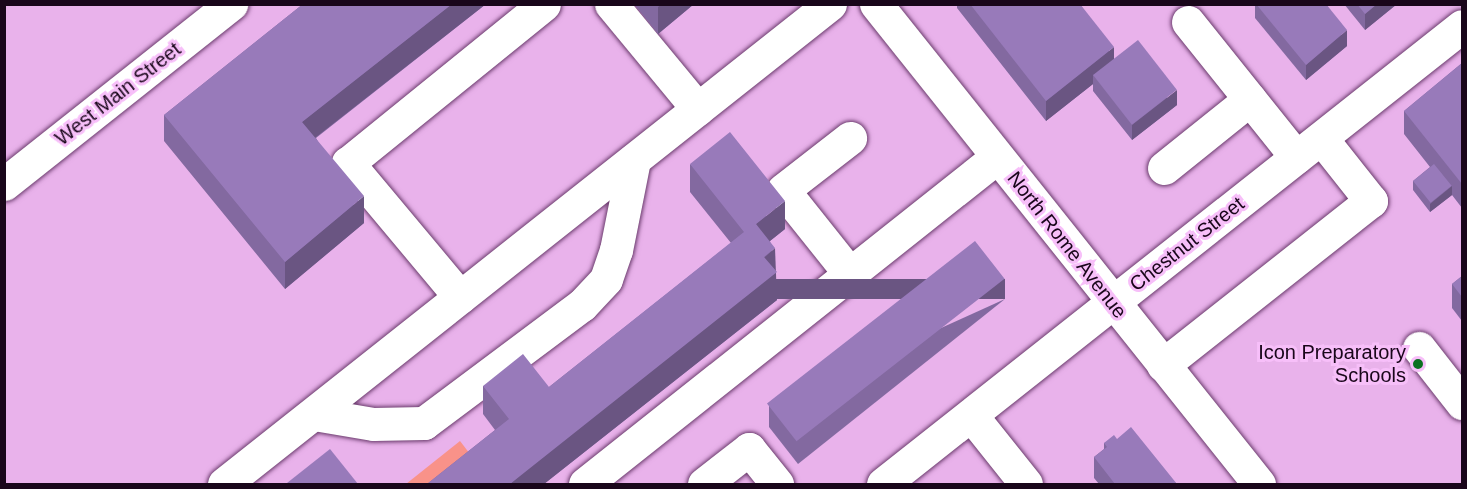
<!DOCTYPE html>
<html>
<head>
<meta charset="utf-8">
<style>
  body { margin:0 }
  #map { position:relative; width:1467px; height:489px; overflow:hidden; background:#e9b2eb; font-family:Arial,sans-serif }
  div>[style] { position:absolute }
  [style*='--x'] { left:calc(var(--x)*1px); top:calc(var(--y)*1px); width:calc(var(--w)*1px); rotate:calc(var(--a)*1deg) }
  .green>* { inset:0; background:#f99289 }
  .roads { filter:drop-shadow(0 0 2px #6b3b6d) drop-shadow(0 0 2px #6b3b6d) }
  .minor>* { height:33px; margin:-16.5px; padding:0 16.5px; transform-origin:16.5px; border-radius:16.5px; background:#fff }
  .wall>* { inset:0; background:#8369a0 }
  .shaded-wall>* { inset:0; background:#6a5582; transform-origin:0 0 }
  .building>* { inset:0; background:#987aba; transform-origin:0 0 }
  .dots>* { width:16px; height:16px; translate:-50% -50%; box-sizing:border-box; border:3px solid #f7bff9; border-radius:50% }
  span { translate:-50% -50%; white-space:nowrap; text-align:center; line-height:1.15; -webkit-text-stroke:6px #f7bff9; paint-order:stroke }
  .street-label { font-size:20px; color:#19061a }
  .poi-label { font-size:20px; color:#19061a }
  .right { translate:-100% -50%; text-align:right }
  .frame { position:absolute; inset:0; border:6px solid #19061a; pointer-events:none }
</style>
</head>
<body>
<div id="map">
  <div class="green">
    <div style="clip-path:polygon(460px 441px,480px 467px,458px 484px,406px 484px)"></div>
  </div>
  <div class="roads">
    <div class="minor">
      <div style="--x:611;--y:4;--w:136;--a:50.4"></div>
      <div style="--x:876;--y:4;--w:614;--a:51.41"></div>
      <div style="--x:1188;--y:22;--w:173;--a:51.3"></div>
      <div style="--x:1164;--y:168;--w:110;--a:-38.7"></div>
      <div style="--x:4;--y:184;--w:290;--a:-38.4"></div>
      <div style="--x:850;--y:274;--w:107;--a:-128.6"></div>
      <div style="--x:783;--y:190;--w:85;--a:-37.8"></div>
      <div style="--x:460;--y:297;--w:175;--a:-129.9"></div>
      <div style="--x:348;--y:163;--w:252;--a:-39"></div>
      <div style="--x:1419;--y:348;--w:70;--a:52"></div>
      <div style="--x:1163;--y:365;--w:265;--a:-38.3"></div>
      <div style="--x:1371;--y:201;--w:80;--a:-128.4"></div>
      <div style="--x:314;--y:414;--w:60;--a:9.6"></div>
      <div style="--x:373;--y:424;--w:51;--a:-1.1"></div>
      <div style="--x:424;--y:423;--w:197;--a:-36.8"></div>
      <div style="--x:582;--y:305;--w:35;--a:-47"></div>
      <div style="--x:606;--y:279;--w:31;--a:-71"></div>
      <div style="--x:616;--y:250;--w:92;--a:-78.7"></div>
      <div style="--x:971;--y:415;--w:88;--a:51.4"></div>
      <div style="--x:224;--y:484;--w:773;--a:-38.38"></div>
      <div style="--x:585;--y:484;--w:526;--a:-38.44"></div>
      <div style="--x:704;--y:484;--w:57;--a:-37.9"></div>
      <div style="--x:749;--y:449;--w:45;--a:51.3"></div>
      <div style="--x:883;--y:484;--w:738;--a:-38.34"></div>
    </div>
  </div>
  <div class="wall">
    <div style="clip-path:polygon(303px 4px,486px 4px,316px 138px,364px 223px,285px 289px,164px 141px,164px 115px)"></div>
    <div style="clip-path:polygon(634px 4px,694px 4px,658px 34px)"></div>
    <div style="clip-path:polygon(957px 4px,1080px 4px,1114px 59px,1177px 105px,1132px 140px,1093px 91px,1093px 84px,1046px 121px,957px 8px)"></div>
    <div style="clip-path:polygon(1255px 4px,1326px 4px,1347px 46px,1306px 80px,1255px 18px)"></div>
    <div style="clip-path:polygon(1344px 4px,1397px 4px,1365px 30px)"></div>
    <div style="clip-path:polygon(1462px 63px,1462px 208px,1452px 195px,1430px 212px,1413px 190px,1413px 181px,1430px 167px,1404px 134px,1404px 111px)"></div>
    <div style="clip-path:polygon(690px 164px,785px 229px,770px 241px,775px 270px,777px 300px,544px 484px,427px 484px,495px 430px,483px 414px,483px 386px,549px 387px,731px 243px,690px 192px)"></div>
    <div style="clip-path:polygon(1462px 276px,1462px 321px,1452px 308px,1452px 284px)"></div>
    <div style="clip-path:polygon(1005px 299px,798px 464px,769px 427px,769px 406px)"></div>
    <div style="clip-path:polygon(1117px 439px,1177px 484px,1099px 484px,1094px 478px,1094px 457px,1104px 449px,1104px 443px)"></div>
  </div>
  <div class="shaded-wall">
    <div style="clip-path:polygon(452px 4px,486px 4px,302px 148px,302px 122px)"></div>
    <div style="clip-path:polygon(662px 4px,694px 4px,658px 34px,658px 7px)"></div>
    <div style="clip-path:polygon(1377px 4px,1397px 4px,1365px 30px,1365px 14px)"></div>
    <div style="clip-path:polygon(1347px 30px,1347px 46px,1306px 80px,1306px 65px)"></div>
    <div style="clip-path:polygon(1114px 47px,1114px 68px,1093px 75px,1093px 84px,1046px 121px,1046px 101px)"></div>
    <div style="clip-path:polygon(1177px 90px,1177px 105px,1132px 140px,1132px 125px)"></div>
    <div style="clip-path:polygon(1452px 186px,1452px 195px,1430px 212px,1430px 204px)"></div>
    <div style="clip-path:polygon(364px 196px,364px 223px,285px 289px,285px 262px)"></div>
    <div style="clip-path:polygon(785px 201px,785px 229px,756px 252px,756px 224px)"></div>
    <div style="clip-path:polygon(775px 248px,777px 300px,544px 484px,510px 484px)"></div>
    <div style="left:1005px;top:279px;width:20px;height:264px;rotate:90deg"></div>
  </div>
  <div class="building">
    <div style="clip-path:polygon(303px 4px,452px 4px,302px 122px,364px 196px,285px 262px,164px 115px)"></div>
    <div style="clip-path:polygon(970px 4px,1080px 4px,1114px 47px,1046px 101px)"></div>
    <div style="clip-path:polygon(1256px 4px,1326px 4px,1347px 30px,1306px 65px)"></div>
    <div style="clip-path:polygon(1357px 4px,1377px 4px,1365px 14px)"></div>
    <div style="left:1138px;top:40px;width:63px;height:57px;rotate:52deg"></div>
    <div style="clip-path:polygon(1462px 63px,1462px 184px,1404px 111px)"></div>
    <div style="clip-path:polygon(730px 132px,785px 201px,756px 224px,775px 248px,764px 257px,777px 272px,510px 484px,427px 484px,509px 419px,483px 386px,523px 354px,549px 387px,744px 232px,690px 164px)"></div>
    <div style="left:1434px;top:164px;width:28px;height:27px;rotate:51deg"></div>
    <div style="left:975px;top:241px;width:48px;height:264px;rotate:52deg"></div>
    <div style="clip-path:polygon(1462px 276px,1462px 297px,1452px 284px)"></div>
    <div style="clip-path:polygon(1131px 427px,1177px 484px,1115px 484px,1094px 457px,1107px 447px,1104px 443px,1114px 435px,1117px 439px)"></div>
    <div style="clip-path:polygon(330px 449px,358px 484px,289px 484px,287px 483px)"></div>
  </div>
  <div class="dots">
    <div style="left:1418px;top:364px;background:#0c7121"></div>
  </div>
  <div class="street-label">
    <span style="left:118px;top:94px;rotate:-38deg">West Main Street</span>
    <span style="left:1187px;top:244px;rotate:-38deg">Chestnut Street</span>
    <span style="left:1067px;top:245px;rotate:52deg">North Rome Avenue</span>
  </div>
  <div class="poi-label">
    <span class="right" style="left:1406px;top:364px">Icon Preparatory<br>Schools</span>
  </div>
  <div class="frame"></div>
</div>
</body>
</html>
